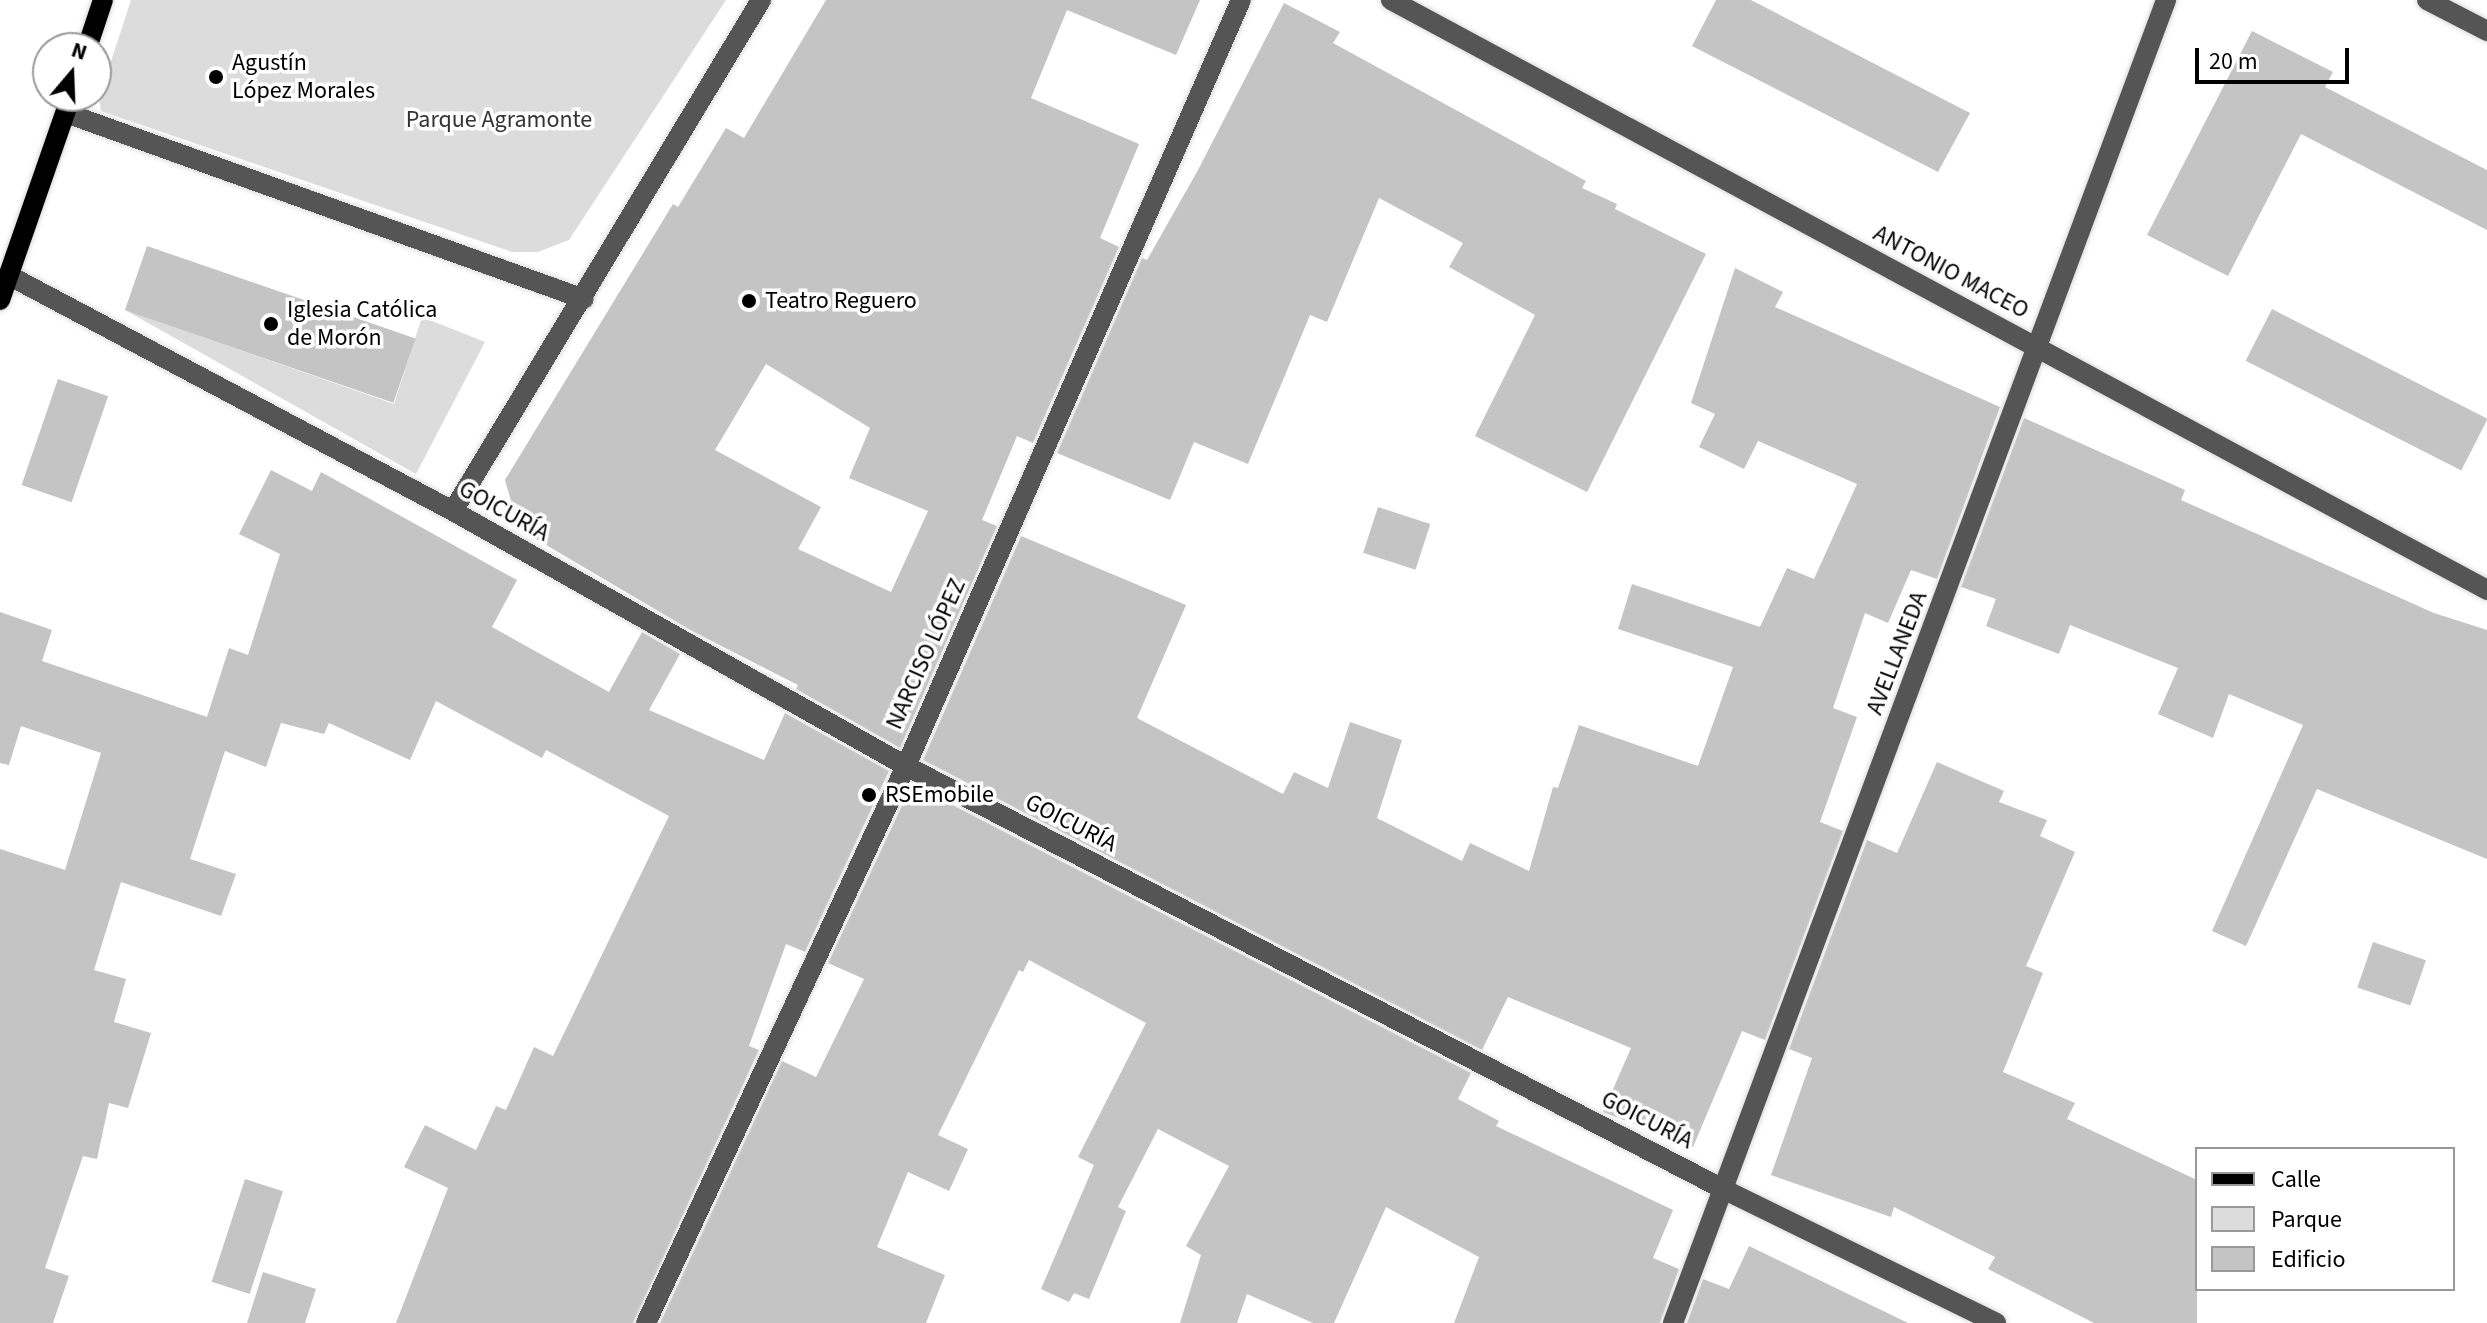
<!DOCTYPE html>
<html>
<head>
<meta charset="utf-8">
<style>
  body { margin:0 }
  #map { position:relative; width:2487px; height:1323px; overflow:hidden; background:#fff; font-family:"Source Sans 3",sans-serif }
  div>[style] { position:absolute }
  [style*='--x'] { left:calc(var(--x)*1px); top:calc(var(--y)*1px); width:calc(var(--w)*1px); rotate:calc(var(--a)*1deg) }
  .green>* { inset:0; background:#dcdcdc }
  .building>* { inset:0; background:#c4c4c4; transform-origin:0 0 }
  .roads { filter:drop-shadow(0 0 2px #dbdbdb) drop-shadow(0 0 2px #dbdbdb) }
  .minor>* { height:20px; margin:-10px; padding:0 10px; transform-origin:10px; border-radius:10px; background:#555 }
  .major>* { height:20px; margin:-10px; padding:0 10px; transform-origin:10px; border-radius:10px; background:#000 }
  .dots>* { width:22px; height:22px; translate:-50% -50%; box-sizing:border-box; border:4px solid #fff; border-radius:50% }
  span { translate:-50% -50%; white-space:nowrap; text-align:center; line-height:1.15; -webkit-text-stroke:7px #fff; paint-order:stroke }
  .poi-label { font-size:24px; color:#000 }
  .left { translate:0 -50%; text-align:left }
  .park-label { font-size:24px; color:#333 }
  .street-label { font-size:24px; color:#000 }
  .legend { position:absolute; left:2195px; top:1147px; width:260px; height:144px; box-sizing:border-box; background:#fff; border:2px solid #999; margin:0; padding:10px 14px; list-style:none; font-size:24px; color:#000 }
  .legend li { display:flex; align-items:center; gap:16px; height:40px }
  .legend b { width:40px; border:2px solid #999 }
  .north { position:absolute; left:32px; top:32px; width:80px; height:80px; box-sizing:border-box; background:#fff; border:2px solid #999; border-radius:50%; rotate:19deg; font-size:22px; font-weight:700; line-height:32px; text-align:center; color:#000 }
  .north::after { content:''; display:block; margin:auto; width:28px; height:36px; background:#000; clip-path:polygon(50% 0,100% 100%,50% 72%,0 100%) }
  .scale { position:absolute; left:2195px; top:48px; width:154px; height:36px; box-sizing:border-box; border:4px solid #000; border-top:0; padding-left:10px; font-size:24px; line-height:28px; white-space:nowrap; color:#000; -webkit-text-stroke:6px #fff; paint-order:stroke }
</style>
</head>
<body>
<div id="map">
  <div class="green">
    <div style="clip-path:polygon(131px 0,726px 0,569px 240px,538px 252px,512px 252px,101px 111px,99px 98px)"></div>
    <div style="clip-path:polygon(125px 310px,394px 404px,422px 317px,485px 342px,416px 474px)"></div>
  </div>
  <div class="building">
    <div style="clip-path:polygon(evenodd,826px 0,1200px 0,1176px 55px,1067px 10px,1031px 98px,1139px 144px,1100px 238px,1119px 247px,1033px 443px,1017px 436px,982px 520px,997px 526px,900px 748px,796px 689px,798px 685px,692px 631px,519px 529px,505px 480px,673px 204px,678px 207px,726px 128px,744px 138px,826px 0,766px 364px,870px 428px,849px 478px,928px 511px,891px 592px,798px 549px,821px 507px,715px 450px,766px 364px)"></div>
    <div style="clip-path:polygon(1716px 0,1751px 0,1970px 113px,1938px 172px,1692px 46px)"></div>
    <div style="clip-path:polygon(1284px 3px,1340px 32px,1333px 43px,1586px 181px,1582px 188px,1617px 204px,1615px 209px,1706px 254px,1587px 492px,1475px 436px,1535px 315px,1449px 267px,1463px 243px,1379px 198px,1327px 322px,1310px 315px,1248px 464px,1194px 442px,1170px 500px,1057px 453px,1142px 258px,1147px 260px,1198px 170px)"></div>
    <div style="clip-path:polygon(2252px 31px,2333px 72px,2325px 87px,2487px 170px,2487px 230px,2301px 134px,2228px 276px,2147px 235px)"></div>
    <div style="left:147px;top:246px;width:284px;height:68px;rotate:19deg"></div>
    <div style="clip-path:polygon(1735px 268px,1783px 292px,1775px 307px,2000px 407px,1937px 579px,1911px 570px,1888px 623px,1865px 613px,1833px 708px,1857px 717px,1820px 822px,1843px 831px,1765px 1040px,1742px 1031px,1693px 1147px,1603px 1112px,1631px 1048px,1508px 997px,1482px 1050px,923px 760px,1021px 536px,1186px 605px,1137px 718px,1283px 794px,1294px 772px,1328px 788px,1350px 722px,1402px 740px,1377px 818px,1462px 861px,1470px 843px,1529px 871px,1553px 787px,1558px 788px,1579px 725px,1698px 766px,1733px 667px,1618px 629px,1632px 584px,1760px 627px,1787px 568px,1814px 579px,1857px 484px,1758px 441px,1744px 469px,1699px 447px,1715px 414px,1691px 403px)"></div>
    <div style="left:2272px;top:309px;width:242px;height:58px;rotate:27deg"></div>
    <div style="left:58px;top:379px;width:53px;height:112px;rotate:19deg"></div>
    <div style="clip-path:polygon(2024px 418px,2185px 490px,2181px 500px,2434px 613px,2487px 630px,2487px 859px,2317px 789px,2246px 946px,2212px 931px,2303px 725px,2229px 694px,2213px 738px,2158px 714px,2178px 668px,2070px 625px,2059px 654px,1986px 626px,1996px 599px,1961px 587px)"></div>
    <div style="clip-path:polygon(271px 470px,312px 491px,321px 472px,517px 580px,492px 627px,609px 692px,642px 632px,680px 654px,649px 710px,764px 760px,785px 713px,889px 771px,805px 952px,786px 944px,749px 1046px,759px 1050px,633px 1323px,396px 1323px,448px 1188px,404px 1167px,425px 1125px,476px 1150px,496px 1106px,506px 1110px,534px 1047px,553px 1056px,669px 816px,546px 750px,542px 758px,436px 701px,410px 760px,329px 723px,324px 734px,281px 723px,266px 767px,225px 751px,190px 859px,236px 874px,221px 916px,121px 882px,94px 970px,126px 979px,114px 1022px,151px 1033px,128px 1108px,109px 1103px,97px 1159px,83px 1156px,45px 1268px,69px 1276px,53px 1323px,0 1323px,0 849px,65px 870px,101px 753px,21px 726px,9px 765px,0 763px,0 612px,52px 630px,42px 661px,207px 717px,229px 648px,248px 655px,280px 554px,239px 534px)"></div>
    <div style="left:1378px;top:507px;width:55px;height:48px;rotate:18deg"></div>
    <div style="clip-path:polygon(1937px 762px,2004px 791px,1999px 802px,2047px 820px,2040px 836px,2075px 852px,2026px 966px,2043px 973px,2003px 1072px,2075px 1103px,2067px 1119px,2197px 1180px,2197px 1323px,2094px 1323px,1988px 1269px,1995px 1257px,1894px 1207px,1891px 1217px,1771px 1175px,1812px 1058px,1789px 1049px,1867px 840px,1897px 853px)"></div>
    <div style="clip-path:polygon(912px 784px,1471px 1073px,1458px 1099px,1499px 1121px,1496px 1126px,1673px 1210px,1653px 1258px,1679px 1269px,1660px 1323px,1454px 1323px,1479px 1257px,1386px 1207px,1334px 1323px,1313px 1323px,1247px 1294px,1237px 1323px,1180px 1323px,1201px 1255px,1186px 1246px,1229px 1166px,1158px 1129px,1118px 1207px,1126px 1211px,1089px 1299px,1074px 1293px,1069px 1302px,1041px 1289px,1094px 1165px,1078px 1157px,1146px 1023px,1029px 960px,1023px 972px,1019px 970px,938px 1135px,968px 1149px,949px 1191px,908px 1172px,877px 1247px,945px 1275px,926px 1323px,660px 1323px,782px 1061px,816px 1077px,864px 979px,828px 963px)"></div>
    <div style="left:2373px;top:942px;width:56px;height:48px;rotate:19deg"></div>
    <div style="left:245px;top:1179px;width:40px;height:108px;rotate:18deg"></div>
    <div style="clip-path:polygon(1749px 1246px,1908px 1323px,1687px 1323px,1703px 1279px,1729px 1289px)"></div>
    <div style="clip-path:polygon(263px 1272px,316px 1289px,305px 1323px,247px 1323px)"></div>
  </div>
  <div class="roads">
    <div class="minor">
      <div style="--x:1391;--y:0;--w:1245;--a:28.29"></div>
      <div style="--x:2427;--y:0;--w:68;--a:27.3"></div>
      <div style="--x:66;--y:113;--w:550;--a:19.75"></div>
      <div style="--x:8;--y:275;--w:504;--a:27.94"></div>
      <div style="--x:453;--y:511;--w:520;--a:29.38"></div>
      <div style="--x:906;--y:766;--w:920;--a:27.37"></div>
      <div style="--x:1723;--y:1189;--w:304;--a:26.1"></div>
      <div style="--x:453;--y:511;--w:597;--a:-58.92"></div>
      <div style="--x:646;--y:1323;--w:615;--a:-64.98"></div>
      <div style="--x:906;--y:766;--w:836;--a:-66.38"></div>
      <div style="--x:1673;--y:1323;--w:1412;--a:-69.56"></div>
    </div>
    <div class="major">
      <div style="--x:87;--y:48;--w:51;--a:-71.6"></div>
      <div style="--x:0;--y:300;--w:216;--a:-70.8"></div>
    </div>
  </div>
  <div class="dots">
    <div style="left:216px;top:77px;background:#000"></div>
    <div style="left:749px;top:301px;background:#000"></div>
    <div style="left:271px;top:324px;background:#000"></div>
    <div style="left:869px;top:795px;background:#000"></div>
  </div>
  <div class="poi-label">
    <span class="left" style="left:232px;top:77px">Agustín<br>López Morales</span>
    <span class="left" style="left:765px;top:301px">Teatro Reguero</span>
    <span class="left" style="left:287px;top:324px">Iglesia Católica<br>de Morón</span>
    <span class="left" style="left:885px;top:795px">RSEmobile</span>
  </div>
  <div class="park-label">
    <span style="left:499px;top:120px">Parque Agramonte</span>
  </div>
  <div class="street-label">
    <span style="left:1951px;top:272px;rotate:28deg">ANTONIO MACEO</span>
    <span style="left:504px;top:511px;rotate:29deg">GOICURÍA</span>
    <span style="left:1897px;top:653px;rotate:-69deg">AVELLANEDA</span>
    <span style="left:926px;top:654px;rotate:-66deg">NARCISO LÓPEZ</span>
    <span style="left:1071px;top:823px;rotate:27deg">GOICURÍA</span>
    <span style="left:1647px;top:1120px;rotate:27deg">GOICURÍA</span>
  </div>
  <ul class="legend">
  <li><b style="height:10px;background:#000"></b>Calle</li>
  <li><b style="height:22px;background:#dcdcdc"></b>Parque</li>
  <li><b style="height:22px;background:#c4c4c4"></b>Edificio</li>
  </ul>
  <div class="north">N</div>
  <div class="scale">20 m</div>
</div>
</body>
</html>
